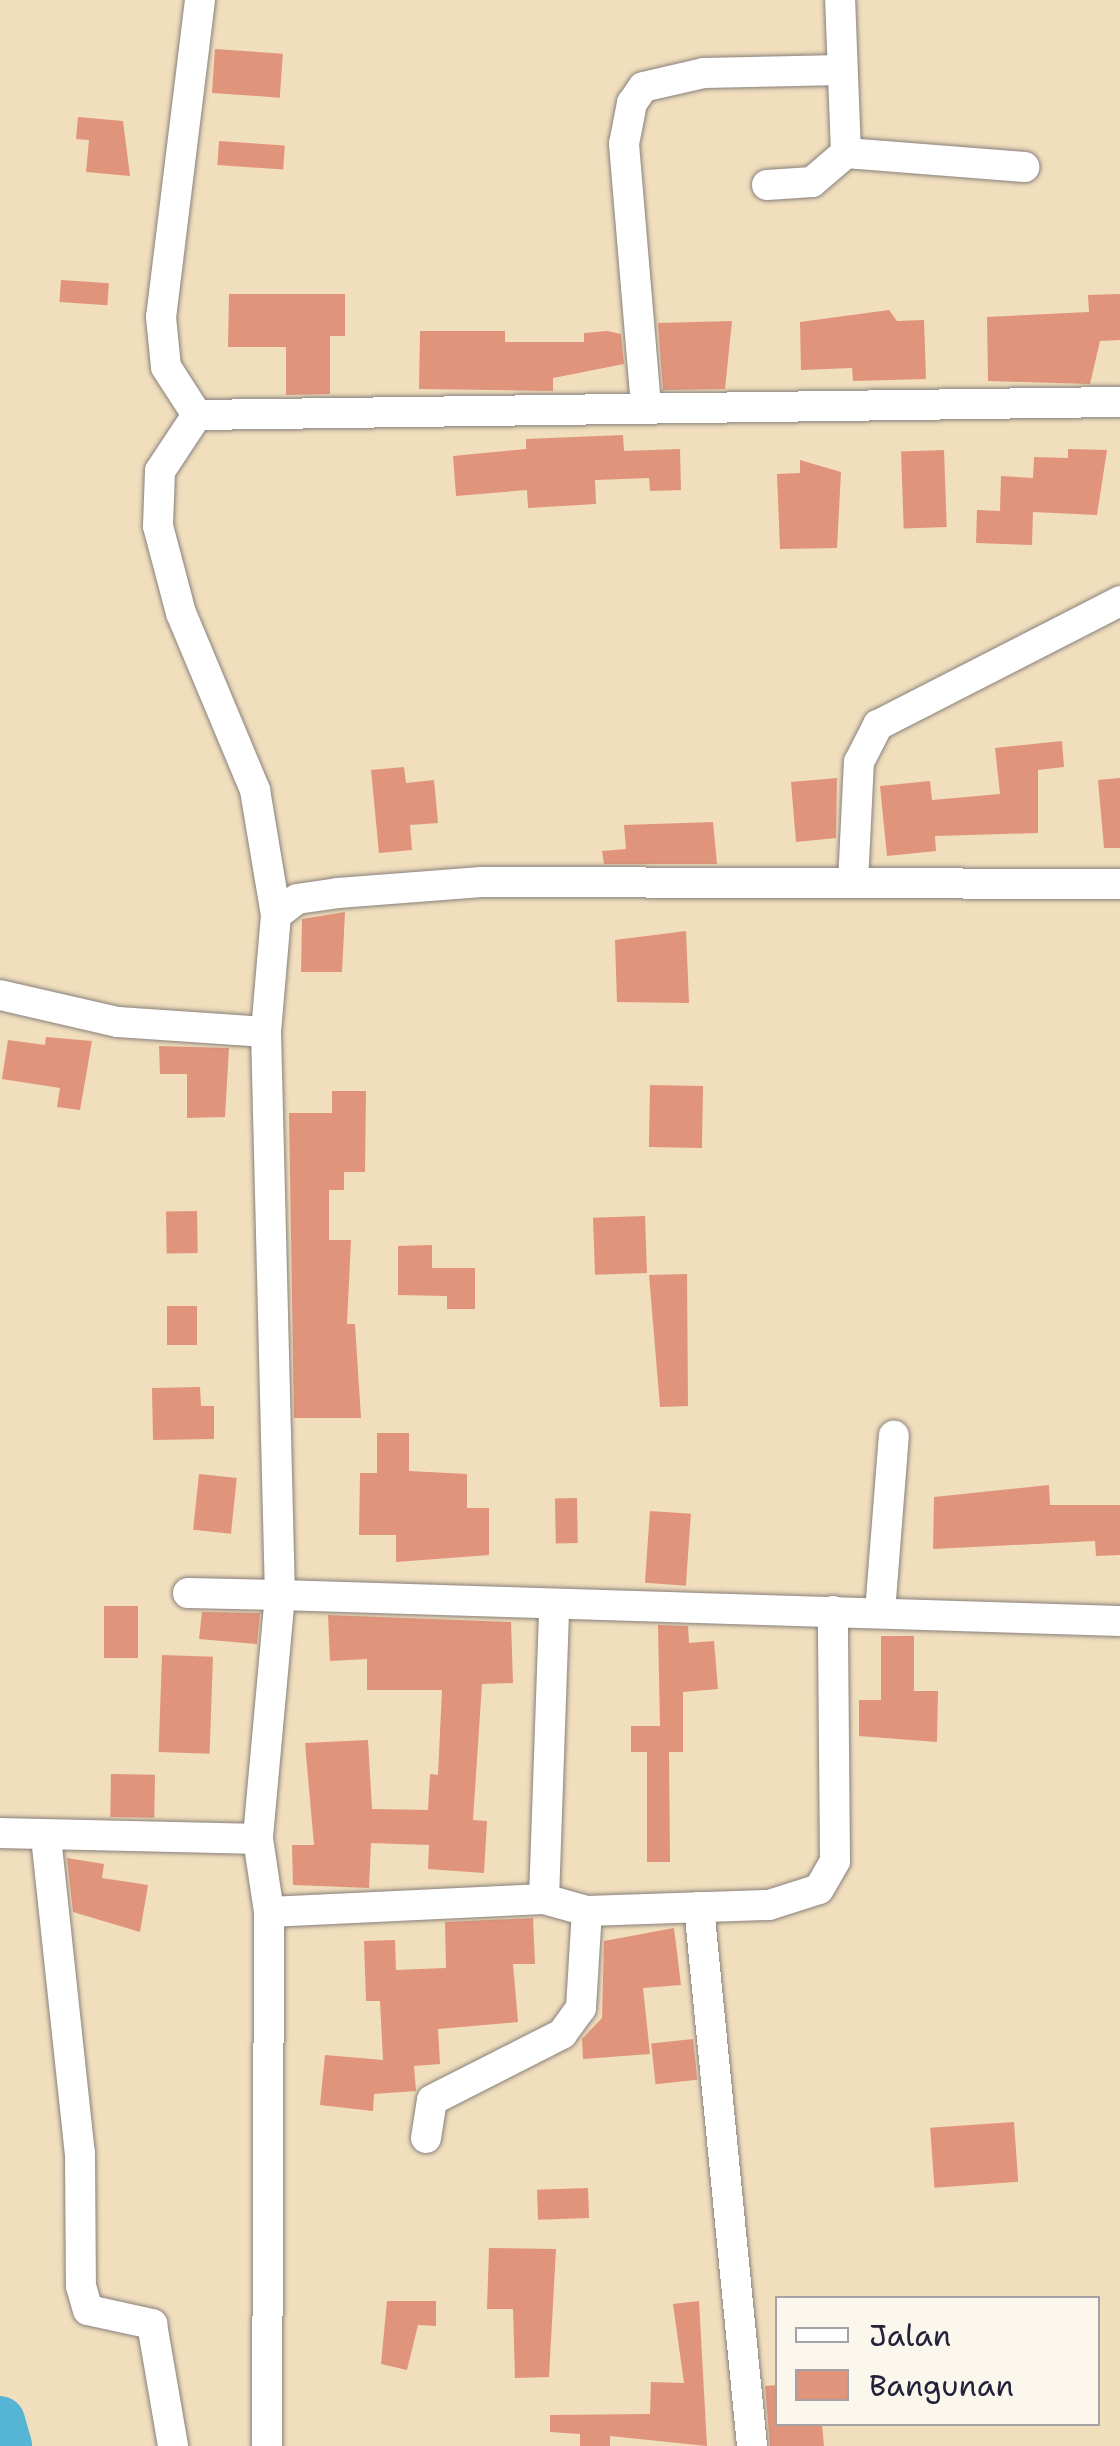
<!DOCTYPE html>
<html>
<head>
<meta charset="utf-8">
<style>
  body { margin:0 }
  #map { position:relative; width:1120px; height:2446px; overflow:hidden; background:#f0debd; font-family:"Shantell Sans",sans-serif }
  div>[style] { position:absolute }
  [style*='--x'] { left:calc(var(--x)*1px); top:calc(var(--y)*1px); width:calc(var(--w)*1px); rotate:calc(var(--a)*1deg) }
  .river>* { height:50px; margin:-25px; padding:0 25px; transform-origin:25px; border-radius:25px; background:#56b4d4 }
  .building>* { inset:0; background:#e0947c; transform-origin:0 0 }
  .roads { filter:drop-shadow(0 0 2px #89807c) drop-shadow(0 0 2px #89807c) }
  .street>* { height:30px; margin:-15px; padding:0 15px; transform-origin:15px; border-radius:15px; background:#fff }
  span { translate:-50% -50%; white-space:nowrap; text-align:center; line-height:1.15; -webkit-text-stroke:8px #fbf7ec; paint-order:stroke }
  .legend { position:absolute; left:775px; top:2296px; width:325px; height:130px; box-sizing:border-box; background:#fbf7ec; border:2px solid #a4a2a5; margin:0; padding:12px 18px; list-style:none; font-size:30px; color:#22223b }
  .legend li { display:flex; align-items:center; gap:20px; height:50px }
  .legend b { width:50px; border:2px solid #a4a2a5 }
</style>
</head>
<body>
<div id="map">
  <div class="river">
    <div style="--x:0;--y:2421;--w:26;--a:74"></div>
  </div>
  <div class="building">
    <div style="left:215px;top:49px;width:68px;height:44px;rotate:4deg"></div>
    <div style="clip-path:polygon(78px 117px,123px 121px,130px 176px,86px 172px,89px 140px,76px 139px)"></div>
    <div style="left:219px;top:141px;width:66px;height:24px;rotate:4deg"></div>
    <div style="left:61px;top:280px;width:48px;height:22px;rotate:4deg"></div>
    <div style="clip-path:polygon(229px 294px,345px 294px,345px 336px,330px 336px,330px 394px,286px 395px,286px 347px,228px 347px)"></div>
    <div style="clip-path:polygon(1120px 294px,1120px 340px,1100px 341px,1090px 384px,988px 381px,987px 317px,1089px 312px,1088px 295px)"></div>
    <div style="clip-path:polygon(889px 310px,897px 321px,924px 320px,926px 379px,853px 381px,852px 368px,801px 370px,800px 322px)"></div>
    <div style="clip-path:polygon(732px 321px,725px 389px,663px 390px,658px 323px)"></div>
    <div style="clip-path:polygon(420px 331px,505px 331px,505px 342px,584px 342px,584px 333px,607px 331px,621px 334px,624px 364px,553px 378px,553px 391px,419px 389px)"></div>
    <div style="clip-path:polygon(623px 435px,624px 451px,680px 449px,681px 490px,650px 491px,649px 478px,595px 480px,596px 504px,528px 508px,527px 490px,456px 496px,453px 456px,526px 449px,526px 439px)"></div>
    <div style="clip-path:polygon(1068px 449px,1107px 450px,1097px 515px,1033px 512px,1032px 545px,976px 543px,977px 510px,1000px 511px,1001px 476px,1033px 478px,1034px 457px,1068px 458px)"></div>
    <div style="left:944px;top:450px;width:77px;height:43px;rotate:88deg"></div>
    <div style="clip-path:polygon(800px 460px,841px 472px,837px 548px,780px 549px,777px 474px,800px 473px)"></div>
    <div style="clip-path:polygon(1062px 741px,1064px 767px,1038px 770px,1038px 833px,935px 836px,936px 851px,887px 856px,880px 786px,930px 781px,932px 800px,1000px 794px,995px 748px)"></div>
    <div style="clip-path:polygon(404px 767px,406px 783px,434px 780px,438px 823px,410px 825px,412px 850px,379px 853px,371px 770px)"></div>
    <div style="clip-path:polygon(837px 778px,836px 838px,796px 842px,791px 782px)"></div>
    <div style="clip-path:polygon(1120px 778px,1120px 848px,1104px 848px,1098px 780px)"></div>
    <div style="clip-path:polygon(713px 822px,717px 864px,604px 864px,602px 851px,626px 849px,624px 825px)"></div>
    <div style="clip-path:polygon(345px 912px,342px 972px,301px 972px,302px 919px)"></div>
    <div style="clip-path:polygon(686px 931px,689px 1003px,617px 1002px,615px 940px)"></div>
    <div style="clip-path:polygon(46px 1037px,92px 1041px,80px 1110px,57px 1107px,60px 1088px,2px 1079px,8px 1040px,45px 1045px)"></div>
    <div style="clip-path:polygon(159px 1046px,229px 1048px,225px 1117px,187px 1118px,187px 1074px,160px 1074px)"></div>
    <div style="left:703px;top:1086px;width:62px;height:53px;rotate:91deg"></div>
    <div style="clip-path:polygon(332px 1091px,366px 1091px,365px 1172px,344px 1172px,344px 1190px,329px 1190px,329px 1240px,351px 1240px,347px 1324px,355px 1324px,361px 1418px,294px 1418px,289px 1113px,332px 1113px)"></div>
    <div style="left:197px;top:1211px;width:42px;height:31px;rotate:89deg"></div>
    <div style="left:645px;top:1216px;width:57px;height:52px;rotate:88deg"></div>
    <div style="clip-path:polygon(432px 1245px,432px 1268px,475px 1268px,475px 1309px,447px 1309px,447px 1296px,398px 1295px,398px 1246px)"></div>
    <div style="clip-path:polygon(687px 1274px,688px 1406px,660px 1407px,649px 1275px)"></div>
    <div style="left:167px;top:1306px;width:30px;height:39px"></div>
    <div style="clip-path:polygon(200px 1387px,201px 1406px,214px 1406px,214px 1439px,153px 1440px,152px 1388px)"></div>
    <div style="clip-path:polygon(377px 1433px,409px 1433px,409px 1471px,467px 1474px,467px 1508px,489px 1508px,489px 1555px,396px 1562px,396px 1535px,359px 1535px,360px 1473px,377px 1473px)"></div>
    <div style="left:199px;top:1474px;width:38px;height:56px;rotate:6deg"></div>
    <div style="clip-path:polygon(1049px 1485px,1050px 1505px,1120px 1505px,1120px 1555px,1096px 1556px,1095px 1541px,933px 1549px,934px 1497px)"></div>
    <div style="left:577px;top:1498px;width:45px;height:22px;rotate:89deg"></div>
    <div style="left:650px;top:1511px;width:41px;height:72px;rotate:4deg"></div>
    <div style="left:104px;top:1606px;width:34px;height:52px"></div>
    <div style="clip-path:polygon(202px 1612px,260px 1613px,257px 1644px,199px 1639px)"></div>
    <div style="clip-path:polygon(328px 1615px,511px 1622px,513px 1683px,482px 1684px,473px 1820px,487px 1821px,484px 1873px,428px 1869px,429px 1845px,371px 1843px,369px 1888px,293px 1885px,292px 1845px,314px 1845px,305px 1743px,368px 1740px,372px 1809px,428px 1810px,430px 1774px,438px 1775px,442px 1690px,367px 1690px,367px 1659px,330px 1661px)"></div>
    <div style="clip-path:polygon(658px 1625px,688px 1626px,689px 1643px,714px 1641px,718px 1689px,683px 1692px,683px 1752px,669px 1752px,670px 1862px,647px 1862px,647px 1752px,631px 1752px,631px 1726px,660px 1726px)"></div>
    <div style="clip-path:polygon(881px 1636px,914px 1636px,914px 1691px,938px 1691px,937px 1742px,859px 1736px,859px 1700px,881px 1700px)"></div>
    <div style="left:162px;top:1655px;width:51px;height:97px;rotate:2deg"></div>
    <div style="left:111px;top:1774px;width:44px;height:43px;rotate:1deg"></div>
    <div style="clip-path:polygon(67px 1858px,104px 1864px,102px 1878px,148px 1885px,140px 1932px,73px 1912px)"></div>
    <div style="clip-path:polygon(533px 1918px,535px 1964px,513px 1964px,518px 2022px,438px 2029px,440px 2064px,414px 2066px,416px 2091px,374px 2094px,373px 2111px,320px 2105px,325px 2055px,383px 2060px,380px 2001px,366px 2001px,364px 1941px,395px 1940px,396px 1970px,446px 1968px,445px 1922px)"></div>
    <div style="clip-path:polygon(674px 1928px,681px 1985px,643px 1988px,650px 2054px,583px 2059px,582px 2039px,602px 2018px,604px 1941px)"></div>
    <div style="left:693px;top:2039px;width:41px;height:42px;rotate:84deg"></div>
    <div style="left:1014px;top:2122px;width:60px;height:84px;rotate:86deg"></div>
    <div style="left:588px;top:2188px;width:30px;height:51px;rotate:88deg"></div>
    <div style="clip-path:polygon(489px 2248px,556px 2249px,549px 2377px,515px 2378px,513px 2309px,487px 2309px)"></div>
    <div style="clip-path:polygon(387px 2301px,436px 2301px,436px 2326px,418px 2325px,407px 2370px,381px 2364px)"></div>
    <div style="clip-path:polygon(699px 2301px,707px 2446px,610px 2436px,610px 2446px,580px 2446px,580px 2434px,550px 2432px,550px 2415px,650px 2414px,651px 2382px,684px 2383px,673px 2304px)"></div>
    <div style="clip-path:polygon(778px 2385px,778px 2424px,822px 2424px,824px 2446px,770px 2446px,765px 2386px)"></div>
  </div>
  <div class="roads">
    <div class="street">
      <div style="--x:200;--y:0;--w:319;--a:97"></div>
      <div style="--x:161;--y:317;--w:50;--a:84.3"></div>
      <div style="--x:166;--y:367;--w:57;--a:57.1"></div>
      <div style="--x:197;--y:415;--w:923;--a:-0.81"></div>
      <div style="--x:846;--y:153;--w:179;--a:4.5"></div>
      <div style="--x:767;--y:185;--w:45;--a:-3.8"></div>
      <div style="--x:812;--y:182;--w:45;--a:-40.5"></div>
      <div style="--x:846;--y:153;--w:153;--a:-92.2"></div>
      <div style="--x:646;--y:406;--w:263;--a:-94.8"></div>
      <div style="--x:624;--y:144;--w:42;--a:-79"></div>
      <div style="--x:632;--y:103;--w:19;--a:-55"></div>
      <div style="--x:643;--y:87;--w:63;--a:-12.9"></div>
      <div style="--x:704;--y:73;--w:137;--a:-1.3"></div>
      <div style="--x:197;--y:415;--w:67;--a:123.5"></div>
      <div style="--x:160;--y:471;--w:55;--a:92.1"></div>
      <div style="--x:158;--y:526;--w:90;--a:75.2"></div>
      <div style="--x:181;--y:613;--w:192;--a:67.3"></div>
      <div style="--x:255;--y:790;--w:127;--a:80.5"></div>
      <div style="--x:276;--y:915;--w:117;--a:94.9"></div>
      <div style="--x:266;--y:1032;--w:563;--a:88.58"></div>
      <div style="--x:280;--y:1595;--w:840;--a:1.77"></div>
      <div style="--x:853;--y:883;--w:121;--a:-87.2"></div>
      <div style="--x:859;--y:762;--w:42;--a:-62.8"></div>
      <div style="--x:878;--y:725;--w:272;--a:-27.1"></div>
      <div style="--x:276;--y:915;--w:26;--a:-37"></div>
      <div style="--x:297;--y:899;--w:41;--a:-8.3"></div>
      <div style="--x:338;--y:893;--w:144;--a:-4.4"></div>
      <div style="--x:482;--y:882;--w:638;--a:0.18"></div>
      <div style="--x:0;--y:995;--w:121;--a:12.9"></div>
      <div style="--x:118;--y:1022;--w:148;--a:3.9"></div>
      <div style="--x:188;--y:1593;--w:92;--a:1.2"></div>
      <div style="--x:280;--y:1595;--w:245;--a:95.2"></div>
      <div style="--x:258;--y:1839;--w:74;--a:81.4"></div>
      <div style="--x:269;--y:1912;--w:534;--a:90.21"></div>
      <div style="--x:880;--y:1612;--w:177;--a:-85.5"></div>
      <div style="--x:0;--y:1833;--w:258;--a:1.3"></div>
      <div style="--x:46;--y:1837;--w:318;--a:83.9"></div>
      <div style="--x:80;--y:2153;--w:133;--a:89.6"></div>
      <div style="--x:81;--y:2286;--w:25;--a:74"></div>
      <div style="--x:88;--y:2310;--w:66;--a:12.3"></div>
      <div style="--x:152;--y:2324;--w:124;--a:80.2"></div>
      <div style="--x:544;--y:1899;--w:293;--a:-88"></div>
      <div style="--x:699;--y:1907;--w:542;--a:84.38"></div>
      <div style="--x:269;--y:1912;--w:275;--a:-2.7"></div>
      <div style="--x:544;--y:1899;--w:45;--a:15.6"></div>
      <div style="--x:587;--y:1911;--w:182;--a:-1.9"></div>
      <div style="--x:769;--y:1905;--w:52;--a:-17.7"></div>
      <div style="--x:819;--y:1889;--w:32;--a:-60"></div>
      <div style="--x:835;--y:1861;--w:250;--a:-90.5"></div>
      <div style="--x:426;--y:2138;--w:38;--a:-81"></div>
      <div style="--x:432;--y:2100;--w:146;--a:-26.9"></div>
      <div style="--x:562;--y:2034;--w:32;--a:-54"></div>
      <div style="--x:581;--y:2008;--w:97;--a:-86.5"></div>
    </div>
  </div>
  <ul class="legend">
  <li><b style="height:12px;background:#fff"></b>Jalan</li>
  <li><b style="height:28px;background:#e0947c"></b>Bangunan</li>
  </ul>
</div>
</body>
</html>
